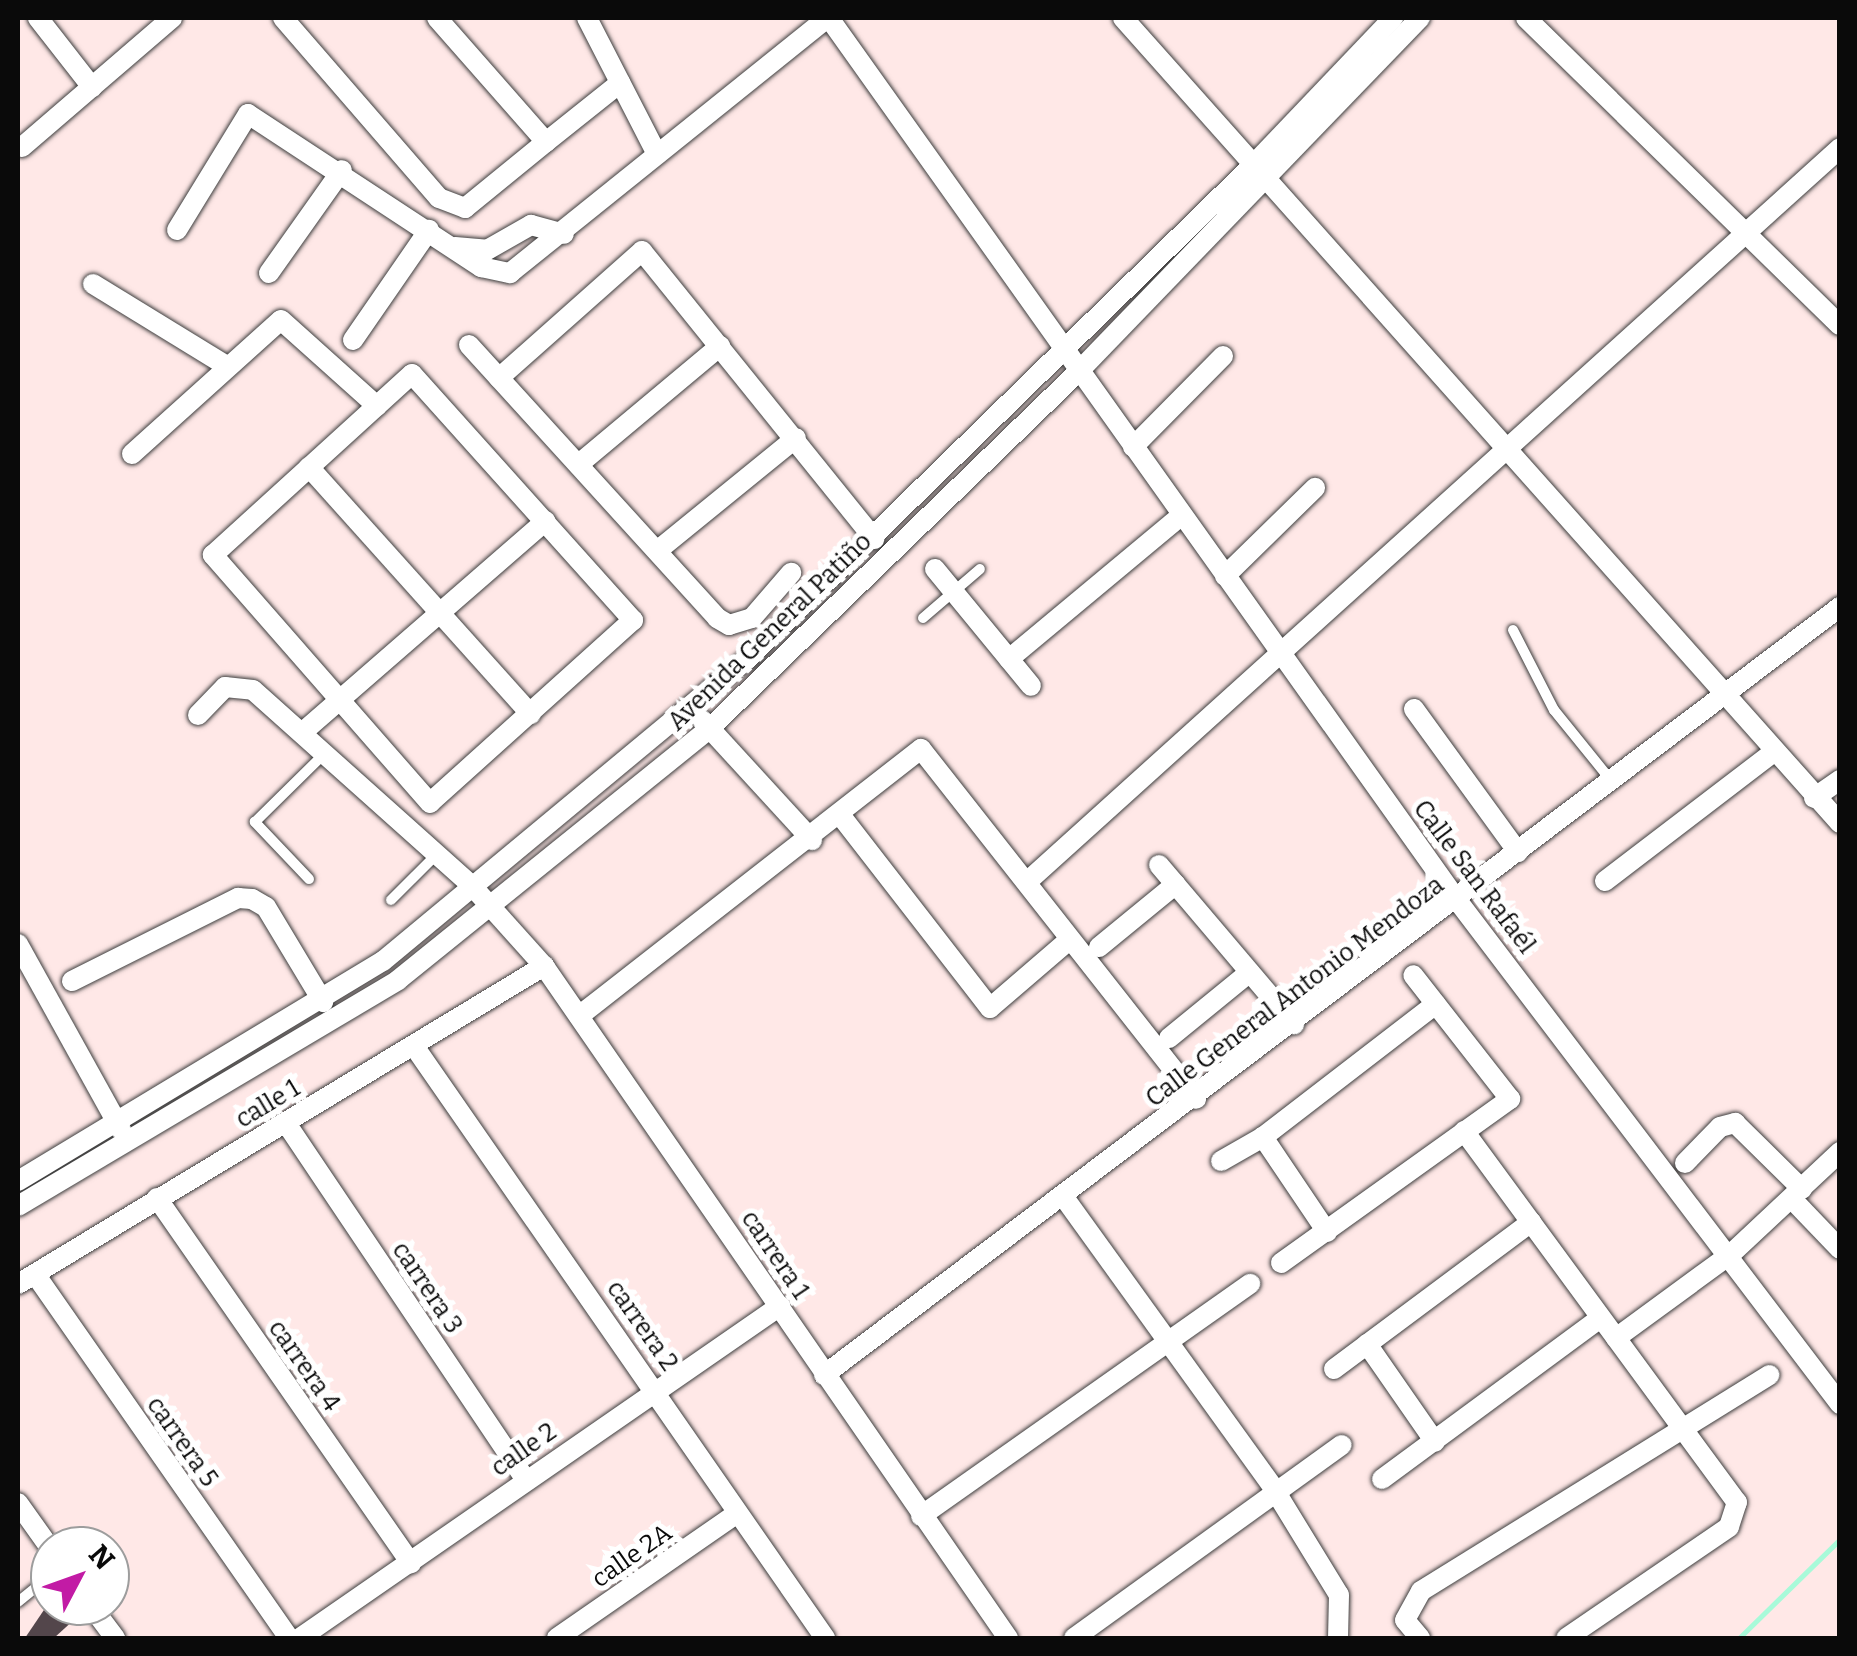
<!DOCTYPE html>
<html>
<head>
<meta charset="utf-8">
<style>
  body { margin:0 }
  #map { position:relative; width:1857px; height:1656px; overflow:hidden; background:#ffe8e7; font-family:Bitter,serif }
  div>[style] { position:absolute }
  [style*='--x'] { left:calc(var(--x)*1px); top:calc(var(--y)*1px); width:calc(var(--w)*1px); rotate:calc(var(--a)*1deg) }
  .stream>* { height:5px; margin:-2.5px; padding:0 2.5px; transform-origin:2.5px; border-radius:2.5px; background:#a8fad9 }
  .building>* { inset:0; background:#53464b }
  .roads { filter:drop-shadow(0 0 2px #3d3d3d) drop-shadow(0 0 2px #3d3d3d) }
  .service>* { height:10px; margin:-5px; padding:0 5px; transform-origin:5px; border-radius:5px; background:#fff }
  .minor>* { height:20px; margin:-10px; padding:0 10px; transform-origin:10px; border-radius:10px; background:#fff }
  span { translate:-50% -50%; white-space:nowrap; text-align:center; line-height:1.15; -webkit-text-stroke:10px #fff; paint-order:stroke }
  .street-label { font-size:25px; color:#0a0a0a }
  .frame { position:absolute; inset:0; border:20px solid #0a0a0a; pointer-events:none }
  .north { position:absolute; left:30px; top:1526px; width:100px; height:100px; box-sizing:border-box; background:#fff; border:2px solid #9d9d9d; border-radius:50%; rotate:49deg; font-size:28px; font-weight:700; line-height:40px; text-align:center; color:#0a0a0a }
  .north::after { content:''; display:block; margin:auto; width:35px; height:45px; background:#c21ba5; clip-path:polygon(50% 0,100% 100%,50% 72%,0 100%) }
</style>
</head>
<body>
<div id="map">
  <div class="stream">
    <div style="--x:1739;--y:1638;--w:141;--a:-44.4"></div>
  </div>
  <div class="building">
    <div style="clip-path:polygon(50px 1601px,76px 1618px,54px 1638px,25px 1638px)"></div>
  </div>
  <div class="roads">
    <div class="service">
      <div style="--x:923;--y:618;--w:75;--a:-40.7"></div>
      <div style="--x:1513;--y:630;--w:90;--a:62.9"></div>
      <div style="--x:1554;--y:710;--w:87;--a:51"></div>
      <div style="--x:309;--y:879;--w:79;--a:-133.5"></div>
      <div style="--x:255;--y:822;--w:98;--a:-44.6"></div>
      <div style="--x:391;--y:900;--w:64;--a:-45"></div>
      <div style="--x:18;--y:1602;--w:41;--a:-39.1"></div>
    </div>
    <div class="minor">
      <div style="--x:38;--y:18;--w:88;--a:52"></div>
      <div style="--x:283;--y:18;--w:238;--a:49.1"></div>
      <div style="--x:439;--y:198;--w:28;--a:21"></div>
      <div style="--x:465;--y:208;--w:104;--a:-39.2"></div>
      <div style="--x:546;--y:142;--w:165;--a:-131.3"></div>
      <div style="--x:587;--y:18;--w:153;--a:62.8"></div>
      <div style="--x:829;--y:18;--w:1083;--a:54.55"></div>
      <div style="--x:1457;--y:900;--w:633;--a:52.77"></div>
      <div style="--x:1123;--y:18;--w:1078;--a:48.31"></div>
      <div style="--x:1526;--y:18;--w:439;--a:44.4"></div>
      <div style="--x:546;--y:142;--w:95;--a:-38.6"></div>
      <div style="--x:22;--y:147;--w:198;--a:-40.7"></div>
      <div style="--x:177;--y:230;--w:136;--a:-58.5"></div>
      <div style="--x:248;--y:114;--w:279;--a:33.3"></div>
      <div style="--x:481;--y:267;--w:30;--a:12"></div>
      <div style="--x:510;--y:273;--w:407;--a:-38.8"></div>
      <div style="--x:455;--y:247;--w:32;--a:5"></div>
      <div style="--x:487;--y:250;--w:51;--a:-29.6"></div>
      <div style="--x:531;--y:225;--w:34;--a:15"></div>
      <div style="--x:269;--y:273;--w:126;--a:-54.7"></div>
      <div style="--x:93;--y:284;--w:155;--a:31.5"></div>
      <div style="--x:353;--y:340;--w:134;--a:-55.4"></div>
      <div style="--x:469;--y:345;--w:369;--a:47.7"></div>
      <div style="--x:717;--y:618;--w:14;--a:30"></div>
      <div style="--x:729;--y:625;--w:24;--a:-17"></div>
      <div style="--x:752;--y:618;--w:60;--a:-49.1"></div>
      <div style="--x:412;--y:374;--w:331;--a:48.1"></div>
      <div style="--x:633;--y:620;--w:273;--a:138"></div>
      <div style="--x:430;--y:803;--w:330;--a:-131.2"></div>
      <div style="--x:213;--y:555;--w:269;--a:-42.3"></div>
      <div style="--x:499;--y:378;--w:191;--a:-41.6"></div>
      <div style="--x:642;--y:251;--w:370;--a:51.1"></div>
      <div style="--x:1133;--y:447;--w:128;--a:-45.3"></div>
      <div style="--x:132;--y:454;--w:200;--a:-42"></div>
      <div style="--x:281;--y:320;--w:129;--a:41.9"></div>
      <div style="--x:579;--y:464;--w:184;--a:-39.9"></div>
      <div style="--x:309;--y:467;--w:332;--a:48.1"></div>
      <div style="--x:657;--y:551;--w:179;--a:-39.1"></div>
      <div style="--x:935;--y:569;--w:151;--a:50.6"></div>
      <div style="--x:1225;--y:576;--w:126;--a:-44.4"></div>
      <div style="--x:1009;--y:659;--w:225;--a:-39.8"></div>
      <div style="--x:1414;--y:709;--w:177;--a:54"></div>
      <div style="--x:198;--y:715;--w:39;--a:-46"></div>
      <div style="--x:225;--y:687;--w:28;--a:6"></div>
      <div style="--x:253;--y:690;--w:295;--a:41.8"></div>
      <div style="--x:473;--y:887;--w:106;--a:48.1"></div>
      <div style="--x:544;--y:966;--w:817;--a:55.38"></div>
      <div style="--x:702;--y:720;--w:163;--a:47.5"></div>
      <div style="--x:304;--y:731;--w:320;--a:-41"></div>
      <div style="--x:1814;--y:798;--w:32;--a:-35"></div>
      <div style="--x:841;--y:816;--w:243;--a:52.2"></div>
      <div style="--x:990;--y:1008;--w:104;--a:-40.7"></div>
      <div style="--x:1159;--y:865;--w:209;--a:49.7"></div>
      <div style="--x:1028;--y:881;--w:1094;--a:-42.07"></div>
      <div style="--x:1605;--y:881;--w:213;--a:-37.4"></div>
      <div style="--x:18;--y:944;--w:213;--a:61"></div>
      <div style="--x:1099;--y:947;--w:99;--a:-39.3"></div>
      <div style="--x:72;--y:981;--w:186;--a:-26.6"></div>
      <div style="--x:238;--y:898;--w:14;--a:4"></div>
      <div style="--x:252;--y:899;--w:16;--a:30"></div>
      <div style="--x:266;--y:907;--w:111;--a:59"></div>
      <div style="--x:579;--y:1016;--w:434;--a:-38"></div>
      <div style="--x:921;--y:749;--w:445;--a:51.8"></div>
      <div style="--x:1169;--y:1038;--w:104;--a:-39.2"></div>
      <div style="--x:414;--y:1046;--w:721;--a:55.23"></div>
      <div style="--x:286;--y:1123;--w:430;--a:56.1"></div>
      <div style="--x:1464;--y:1131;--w:461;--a:53.7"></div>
      <div style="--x:1737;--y:1502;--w:26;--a:108"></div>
      <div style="--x:1729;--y:1527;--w:197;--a:145.7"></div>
      <div style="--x:1221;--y:1161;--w:48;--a:-29.7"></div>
      <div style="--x:1685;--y:1163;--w:50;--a:-45.8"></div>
      <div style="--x:1720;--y:1127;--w:16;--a:-15"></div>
      <div style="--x:1735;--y:1123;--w:94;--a:44.6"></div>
      <div style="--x:18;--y:1181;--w:426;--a:-31.1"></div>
      <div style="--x:383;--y:961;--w:472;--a:-39.7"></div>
      <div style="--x:746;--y:660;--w:713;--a:-44.32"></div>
      <div style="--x:1256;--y:162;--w:199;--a:-46.4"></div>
      <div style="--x:1063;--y:1196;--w:361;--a:54.2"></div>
      <div style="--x:1274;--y:1489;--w:124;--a:58.5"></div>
      <div style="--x:1339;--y:1595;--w:43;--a:91.3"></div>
      <div style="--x:157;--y:1198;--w:445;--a:55.2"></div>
      <div style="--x:1792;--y:1199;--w:69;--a:46.2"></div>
      <div style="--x:18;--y:1206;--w:442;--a:-30.7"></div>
      <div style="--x:398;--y:980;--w:401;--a:-38.9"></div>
      <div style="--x:710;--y:728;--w:513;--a:-44.05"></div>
      <div style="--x:1079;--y:371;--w:491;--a:-46"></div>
      <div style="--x:1327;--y:1232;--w:115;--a:-124"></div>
      <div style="--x:1263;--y:1137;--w:218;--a:-37.6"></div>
      <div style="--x:1281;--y:1263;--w:282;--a:-35.6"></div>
      <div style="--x:1510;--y:1099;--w:157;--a:-128"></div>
      <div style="--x:35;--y:1274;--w:444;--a:55.1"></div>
      <div style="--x:18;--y:1284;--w:615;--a:-31.16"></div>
      <div style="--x:1616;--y:1338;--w:144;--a:-36.2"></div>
      <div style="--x:1732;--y:1253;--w:148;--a:-43.1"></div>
      <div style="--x:1367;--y:1344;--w:119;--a:55.2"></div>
      <div style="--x:1334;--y:1369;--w:246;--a:-36.7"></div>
      <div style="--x:824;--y:1375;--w:1274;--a:-37.09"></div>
      <div style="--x:1382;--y:1479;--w:271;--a:-36.4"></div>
      <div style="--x:18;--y:1503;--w:55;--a:54.6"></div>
      <div style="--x:921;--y:1516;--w:403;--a:-35.2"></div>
      <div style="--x:91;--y:1606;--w:40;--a:53"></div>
      <div style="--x:300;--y:1638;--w:584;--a:-34.67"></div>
      <div style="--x:557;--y:1638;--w:218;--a:-34.7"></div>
      <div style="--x:1074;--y:1638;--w:330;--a:-35.8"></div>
      <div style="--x:1420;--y:1638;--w:23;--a:-130"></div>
      <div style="--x:1405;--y:1620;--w:33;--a:-61"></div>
      <div style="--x:1421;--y:1591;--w:410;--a:-31.8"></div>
    </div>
  </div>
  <div class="street-label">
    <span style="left:770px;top:632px;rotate:-44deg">Avenida General Patiño</span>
    <span style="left:1474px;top:877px;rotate:53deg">Calle San Rafaél</span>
    <span style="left:1295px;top:992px;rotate:-37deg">Calle General Antonio Mendoza</span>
    <span style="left:268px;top:1104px;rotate:-31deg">calle 1</span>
    <span style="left:775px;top:1255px;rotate:56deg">carrera 1</span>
    <span style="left:427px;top:1288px;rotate:56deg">carrera 3</span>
    <span style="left:642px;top:1326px;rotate:55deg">carrera 2</span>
    <span style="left:304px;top:1366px;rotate:55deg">carrera 4</span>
    <span style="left:182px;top:1442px;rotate:55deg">carrera 5</span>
    <span style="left:524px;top:1450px;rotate:-35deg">calle 2</span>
    <span style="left:632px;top:1556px;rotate:-35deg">calle 2A</span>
  </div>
  <div class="frame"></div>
  <div class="north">N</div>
</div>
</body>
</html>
